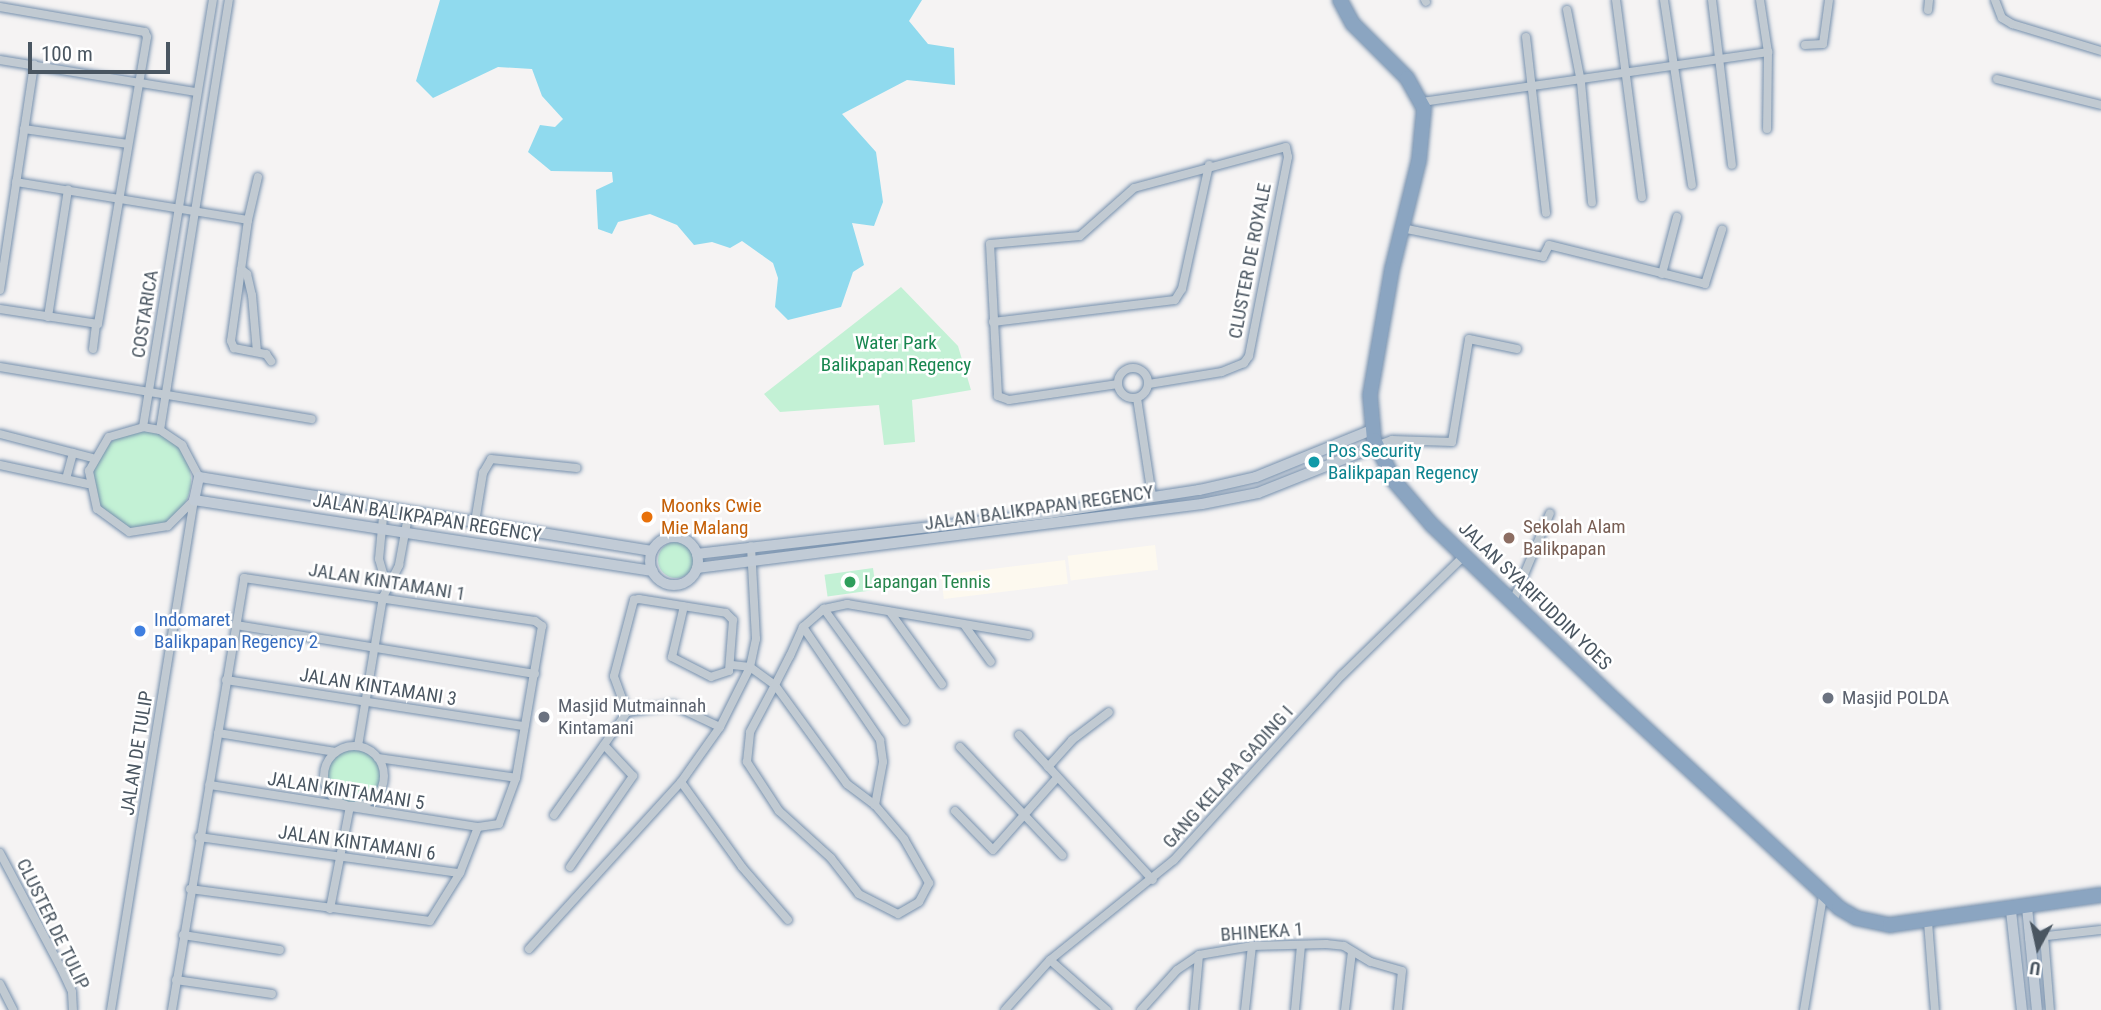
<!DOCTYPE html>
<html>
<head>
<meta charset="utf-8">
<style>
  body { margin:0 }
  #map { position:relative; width:2101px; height:1010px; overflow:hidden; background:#f5f3f3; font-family:"Roboto Condensed",sans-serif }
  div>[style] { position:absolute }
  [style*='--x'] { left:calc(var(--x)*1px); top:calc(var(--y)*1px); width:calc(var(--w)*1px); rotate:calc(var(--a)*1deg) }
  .commercial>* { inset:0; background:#fdf9ef; transform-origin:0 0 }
  .green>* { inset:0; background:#c3f1d5; transform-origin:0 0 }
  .round { border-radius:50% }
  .water>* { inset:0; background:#90daee }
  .roads { filter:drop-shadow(0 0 2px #7690ad) drop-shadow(0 0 2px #7690ad) }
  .street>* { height:8px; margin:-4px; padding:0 4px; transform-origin:4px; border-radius:4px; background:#c1cad2 }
  .street>.ring { margin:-4px; padding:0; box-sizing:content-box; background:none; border:8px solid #c1cad2; border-radius:50% }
  .secondary>* { height:10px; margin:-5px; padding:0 5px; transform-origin:5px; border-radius:5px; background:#c1cbd6 }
  .secondary>.ring { margin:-5px; padding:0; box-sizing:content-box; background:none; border:10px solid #c1cbd6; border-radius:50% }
  .highway>* { height:14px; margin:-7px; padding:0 7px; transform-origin:7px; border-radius:7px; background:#8ba5c1 }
  .dots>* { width:19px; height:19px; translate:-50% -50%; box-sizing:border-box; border:4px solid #fff; border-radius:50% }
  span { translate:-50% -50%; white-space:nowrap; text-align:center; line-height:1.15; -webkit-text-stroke:5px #fff; paint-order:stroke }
  .street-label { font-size:19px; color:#4a5661 }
  .park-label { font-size:19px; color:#17864f }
  .culture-label { font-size:19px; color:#0d838f }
  .left { translate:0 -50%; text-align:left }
  .food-label { font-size:19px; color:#c56008 }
  .education-label { font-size:19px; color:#785e54 }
  .leisure-label { font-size:19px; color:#27864d }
  .shop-label { font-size:19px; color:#366cbe }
  .worship-label { font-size:19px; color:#5b616d }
  .north { position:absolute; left:2003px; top:912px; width:70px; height:70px; -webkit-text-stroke:5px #fff; paint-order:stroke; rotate:188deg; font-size:19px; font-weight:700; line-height:28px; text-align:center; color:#4a5661 }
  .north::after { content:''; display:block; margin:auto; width:24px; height:32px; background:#4a5661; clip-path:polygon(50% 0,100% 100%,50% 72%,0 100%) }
  .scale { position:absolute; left:28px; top:42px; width:142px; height:32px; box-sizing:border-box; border:4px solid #4a5661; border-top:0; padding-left:9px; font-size:21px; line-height:24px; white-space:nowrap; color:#4a5661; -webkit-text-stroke:5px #fff; paint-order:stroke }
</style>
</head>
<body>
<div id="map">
  <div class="commercial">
    <div style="left:1155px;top:545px;width:25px;height:88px;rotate:83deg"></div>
    <div style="left:1065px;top:560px;width:24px;height:125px;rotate:83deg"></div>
  </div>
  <div class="green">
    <div style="clip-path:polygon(901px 287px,958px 346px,971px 390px,912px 400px,915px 442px,884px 445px,879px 405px,780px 412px,764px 394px)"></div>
    <div class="round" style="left:93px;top:431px;width:98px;height:98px"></div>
    <div class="round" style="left:658px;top:542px;width:36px;height:36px"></div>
    <div style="left:873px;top:568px;width:22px;height:49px;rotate:82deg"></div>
    <div class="round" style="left:327px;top:750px;width:54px;height:54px"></div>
  </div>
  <div class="water">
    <div style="clip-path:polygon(440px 0,922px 0,909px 21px,928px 44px,954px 48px,955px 85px,907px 80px,842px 114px,876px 152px,883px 202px,874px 226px,852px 223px,864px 265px,853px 272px,841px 307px,788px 320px,775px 307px,778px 278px,773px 263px,742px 241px,730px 248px,712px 242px,694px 245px,677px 225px,650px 214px,618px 222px,612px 234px,598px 229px,596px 190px,613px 182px,612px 172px,551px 171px,528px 152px,540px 125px,555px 127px,563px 119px,542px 96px,532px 69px,498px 67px,433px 98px,416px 81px)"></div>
  </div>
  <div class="roads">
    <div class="street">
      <div style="--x:1425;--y:0;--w:2;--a:63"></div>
      <div style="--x:1616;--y:0;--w:199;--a:82.5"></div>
      <div style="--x:1664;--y:0;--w:187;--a:81.4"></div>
      <div style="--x:1712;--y:0;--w:166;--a:83.1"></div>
      <div style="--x:1760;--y:0;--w:53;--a:81.3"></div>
      <div style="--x:1995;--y:0;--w:19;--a:69"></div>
      <div style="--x:2002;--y:18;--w:12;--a:31"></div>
      <div style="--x:2012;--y:24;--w:93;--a:16.9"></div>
      <div style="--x:0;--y:7;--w:147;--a:9.8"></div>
      <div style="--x:145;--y:32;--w:5;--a:68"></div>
      <div style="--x:147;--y:37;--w:291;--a:99.7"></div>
      <div style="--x:98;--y:324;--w:99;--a:-171.3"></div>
      <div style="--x:1567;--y:10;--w:73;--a:79"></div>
      <div style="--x:1581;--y:82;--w:121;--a:84.8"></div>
      <div style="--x:1928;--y:10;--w:10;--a:-84"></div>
      <div style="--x:1526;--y:37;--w:177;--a:83.5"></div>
      <div style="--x:1805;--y:45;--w:18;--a:-3"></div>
      <div style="--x:1823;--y:44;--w:44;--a:-82.2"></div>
      <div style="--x:0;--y:60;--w:199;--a:9.3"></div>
      <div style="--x:1997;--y:79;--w:107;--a:14"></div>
      <div style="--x:1422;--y:102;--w:350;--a:-8.2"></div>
      <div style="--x:1768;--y:52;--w:77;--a:90.7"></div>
      <div style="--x:24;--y:129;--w:105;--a:8.2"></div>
      <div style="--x:16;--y:182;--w:235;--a:9.3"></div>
      <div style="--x:248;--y:220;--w:122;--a:98"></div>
      <div style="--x:231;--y:341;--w:8;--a:67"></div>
      <div style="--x:234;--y:348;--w:33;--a:11"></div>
      <div style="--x:266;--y:354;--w:9;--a:54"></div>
      <div style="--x:248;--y:220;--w:44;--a:-76.9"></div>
      <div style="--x:1402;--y:228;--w:144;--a:11.6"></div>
      <div style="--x:1543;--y:257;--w:13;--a:-63"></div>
      <div style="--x:1549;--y:245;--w:161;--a:14"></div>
      <div style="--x:1705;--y:284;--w:57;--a:-72.5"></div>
      <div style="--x:241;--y:269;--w:8;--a:40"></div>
      <div style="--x:247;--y:274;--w:22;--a:77"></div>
      <div style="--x:252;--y:295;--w:57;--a:85"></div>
      <div style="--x:1662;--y:274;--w:59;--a:-75.3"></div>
      <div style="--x:0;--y:290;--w:228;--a:-81.4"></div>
      <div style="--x:48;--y:317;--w:129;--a:-81.1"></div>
      <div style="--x:993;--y:322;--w:183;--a:-6.9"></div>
      <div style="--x:1175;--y:300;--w:13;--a:-58"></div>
      <div style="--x:1182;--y:289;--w:127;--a:-77.7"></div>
      <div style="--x:93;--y:349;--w:24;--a:-83"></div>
      <div style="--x:0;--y:367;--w:316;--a:9.5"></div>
      <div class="ring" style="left:1118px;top:368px;width:22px;height:22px"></div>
      <div style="--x:1118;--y:384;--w:110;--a:171.6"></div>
      <div style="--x:1009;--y:400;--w:12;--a:-160"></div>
      <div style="--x:998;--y:396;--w:152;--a:-93"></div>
      <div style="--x:990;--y:244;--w:90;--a:-5.1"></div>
      <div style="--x:1080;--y:236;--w:72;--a:-41.6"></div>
      <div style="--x:1134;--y:188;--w:157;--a:-15.1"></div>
      <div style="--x:1286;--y:147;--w:10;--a:79"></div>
      <div style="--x:1288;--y:157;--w:203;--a:101.1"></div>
      <div style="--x:1249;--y:356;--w:9;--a:126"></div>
      <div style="--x:1244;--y:363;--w:24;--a:158"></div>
      <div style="--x:1222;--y:372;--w:74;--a:170.7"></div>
      <div style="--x:1137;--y:398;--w:99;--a:81.3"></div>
      <div style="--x:143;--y:427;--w:433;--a:-80.7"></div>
      <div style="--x:160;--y:430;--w:436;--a:-80.9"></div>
      <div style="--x:0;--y:434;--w:95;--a:14.6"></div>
      <div style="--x:1376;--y:446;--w:17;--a:-21"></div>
      <div style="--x:1392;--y:440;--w:60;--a:1.9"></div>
      <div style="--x:1452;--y:442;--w:104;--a:-80.6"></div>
      <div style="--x:1469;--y:339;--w:49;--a:11.8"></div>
      <div style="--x:0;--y:465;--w:90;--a:12.2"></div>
      <div style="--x:66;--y:479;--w:27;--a:-75"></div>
      <div style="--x:194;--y:500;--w:37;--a:135"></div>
      <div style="--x:168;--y:526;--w:39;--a:171"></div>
      <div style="--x:129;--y:532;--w:39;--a:-144"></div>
      <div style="--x:97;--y:509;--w:39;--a:-102"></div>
      <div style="--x:89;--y:471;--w:39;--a:-60"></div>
      <div style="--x:109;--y:437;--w:35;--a:-16"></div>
      <div style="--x:143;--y:427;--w:17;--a:10"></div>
      <div style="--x:160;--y:430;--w:27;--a:34"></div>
      <div style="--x:182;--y:445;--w:36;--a:62"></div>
      <div style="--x:384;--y:507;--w:52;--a:95.5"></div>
      <div style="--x:379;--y:559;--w:26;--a:74"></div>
      <div style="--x:475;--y:522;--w:50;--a:-80.7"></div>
      <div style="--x:483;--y:473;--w:16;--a:-60"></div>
      <div style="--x:491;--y:459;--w:86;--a:6"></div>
      <div style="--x:1513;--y:601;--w:95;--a:-67.2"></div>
      <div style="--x:824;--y:609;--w:138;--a:54.1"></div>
      <div style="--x:890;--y:612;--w:89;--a:54.2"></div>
      <div style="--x:236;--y:625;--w:303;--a:9.3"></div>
      <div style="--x:965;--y:626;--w:44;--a:54.2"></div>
      <div style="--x:803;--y:627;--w:137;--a:55.7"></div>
      <div style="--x:880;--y:740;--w:22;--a:82"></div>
      <div style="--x:883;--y:762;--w:44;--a:100.5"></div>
      <div style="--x:732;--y:665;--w:18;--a:6"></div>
      <div style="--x:750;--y:667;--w:31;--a:36"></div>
      <div style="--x:775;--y:685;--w:122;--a:54"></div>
      <div style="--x:847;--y:784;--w:35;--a:37"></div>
      <div style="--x:875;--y:805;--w:45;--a:49.5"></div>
      <div style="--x:904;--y:839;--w:51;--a:60.4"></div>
      <div style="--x:929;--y:883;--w:21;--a:118"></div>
      <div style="--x:919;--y:902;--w:24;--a:150"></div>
      <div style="--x:898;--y:914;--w:44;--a:-152.9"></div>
      <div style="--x:859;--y:894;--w:46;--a:-127.9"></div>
      <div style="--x:831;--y:858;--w:70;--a:-137.9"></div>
      <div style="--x:779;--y:811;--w:59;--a:-123.1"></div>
      <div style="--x:747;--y:762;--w:30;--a:-84"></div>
      <div style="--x:750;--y:732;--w:53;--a:-62"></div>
      <div style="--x:775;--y:685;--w:33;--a:-63"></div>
      <div style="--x:790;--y:656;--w:32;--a:-66"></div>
      <div style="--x:803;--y:627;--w:28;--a:-41"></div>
      <div style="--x:824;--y:609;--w:24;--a:-12"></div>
      <div style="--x:847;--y:604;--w:184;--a:9.7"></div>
      <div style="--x:226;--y:680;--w:302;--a:8.8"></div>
      <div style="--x:627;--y:712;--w:38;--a:-110"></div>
      <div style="--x:614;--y:676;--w:79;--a:-75.3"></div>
      <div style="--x:634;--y:600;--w:5;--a:-11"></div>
      <div style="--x:639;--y:599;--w:88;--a:9.1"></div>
      <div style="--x:726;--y:613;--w:10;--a:45"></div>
      <div style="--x:733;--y:620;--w:51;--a:94.5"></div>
      <div style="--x:729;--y:671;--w:19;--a:162"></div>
      <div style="--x:711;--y:677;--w:44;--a:-152.9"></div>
      <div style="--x:672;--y:657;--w:52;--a:-76.8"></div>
      <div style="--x:218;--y:733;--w:119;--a:9.2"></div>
      <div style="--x:1019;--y:735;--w:197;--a:47.3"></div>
      <div class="ring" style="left:324px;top:746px;width:52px;height:52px"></div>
      <div style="--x:358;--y:746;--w:151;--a:-80.5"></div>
      <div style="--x:383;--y:597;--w:36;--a:-63"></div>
      <div style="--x:399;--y:565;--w:55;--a:-79.5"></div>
      <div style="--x:960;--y:747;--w:149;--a:46.6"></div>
      <div style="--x:378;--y:758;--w:139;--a:8.2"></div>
      <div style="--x:1048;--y:767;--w:36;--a:-48"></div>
      <div style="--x:1072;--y:740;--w:46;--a:-37.1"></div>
      <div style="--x:681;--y:782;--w:67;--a:-54.7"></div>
      <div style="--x:720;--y:727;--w:67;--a:-63.4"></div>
      <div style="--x:750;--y:667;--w:29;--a:-78"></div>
      <div style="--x:756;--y:639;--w:93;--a:-93.1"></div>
      <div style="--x:955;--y:811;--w:54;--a:45.7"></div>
      <div style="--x:993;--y:850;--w:96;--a:-48.4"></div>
      <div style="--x:554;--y:815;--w:86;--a:-54.5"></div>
      <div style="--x:199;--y:837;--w:263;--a:7.9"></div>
      <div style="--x:0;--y:853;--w:130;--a:62.1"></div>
      <div style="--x:61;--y:968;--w:26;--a:65"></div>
      <div style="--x:72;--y:992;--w:18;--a:87"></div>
      <div style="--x:570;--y:867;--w:111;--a:-55.3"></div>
      <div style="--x:633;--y:776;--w:42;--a:-133.1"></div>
      <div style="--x:604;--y:745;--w:40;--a:-55.1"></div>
      <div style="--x:627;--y:712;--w:47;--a:-8.7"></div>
      <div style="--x:673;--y:705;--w:52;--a:25.1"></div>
      <div style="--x:190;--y:889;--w:242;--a:7.6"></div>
      <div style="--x:430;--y:921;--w:57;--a:-58"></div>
      <div style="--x:460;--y:873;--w:49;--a:-68.6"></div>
      <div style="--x:330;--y:909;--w:105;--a:-79"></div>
      <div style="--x:1928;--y:922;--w:88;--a:85.5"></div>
      <div style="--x:183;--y:935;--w:98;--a:8.8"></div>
      <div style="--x:2044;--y:936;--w:74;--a:85.4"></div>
      <div style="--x:2029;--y:938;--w:72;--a:-6.3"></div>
      <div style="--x:529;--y:949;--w:226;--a:-47.7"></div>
      <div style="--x:681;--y:782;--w:105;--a:54.3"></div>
      <div style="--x:742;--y:867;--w:70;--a:49"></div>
      <div style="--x:1050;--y:960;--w:76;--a:41.3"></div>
      <div style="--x:176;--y:980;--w:97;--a:8.3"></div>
      <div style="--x:0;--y:984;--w:29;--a:63"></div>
      <div style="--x:111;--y:1010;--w:517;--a:-80.76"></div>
      <div style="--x:172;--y:1010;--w:438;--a:-80.5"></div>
      <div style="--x:244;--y:578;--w:294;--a:8.4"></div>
      <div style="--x:535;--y:621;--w:9;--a:36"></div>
      <div style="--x:542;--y:626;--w:154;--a:99.7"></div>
      <div style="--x:516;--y:778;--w:49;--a:110.3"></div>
      <div style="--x:499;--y:824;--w:21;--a:172"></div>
      <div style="--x:478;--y:827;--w:272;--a:-171.1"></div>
      <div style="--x:1005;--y:1010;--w:67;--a:-48"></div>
      <div style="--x:1050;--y:960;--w:159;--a:-38.9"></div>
      <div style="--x:1174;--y:860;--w:250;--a:-47.8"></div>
      <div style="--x:1342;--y:675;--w:173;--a:-44.3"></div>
      <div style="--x:1141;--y:1010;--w:54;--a:-48"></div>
      <div style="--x:1177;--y:970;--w:27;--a:-34"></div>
      <div style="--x:1199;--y:955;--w:54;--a:-9.6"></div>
      <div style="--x:1252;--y:946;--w:74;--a:-1.5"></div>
      <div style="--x:1326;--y:944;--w:18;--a:6"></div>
      <div style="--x:1344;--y:946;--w:31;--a:31"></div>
      <div style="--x:1371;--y:962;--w:32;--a:16"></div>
      <div style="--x:1402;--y:971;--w:39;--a:96"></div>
      <div style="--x:1194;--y:1010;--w:55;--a:-84.8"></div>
      <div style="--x:1245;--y:1010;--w:64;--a:-83.8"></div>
      <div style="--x:1295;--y:1010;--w:65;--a:-84.7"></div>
      <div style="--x:1345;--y:1010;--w:59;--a:-83.2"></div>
      <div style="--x:1804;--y:1010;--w:116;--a:-80.5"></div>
    </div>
    <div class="secondary">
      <div class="ring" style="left:650px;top:537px;width:38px;height:38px"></div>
      <div style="--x:652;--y:551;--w:459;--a:-170.7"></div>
      <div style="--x:199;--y:477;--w:24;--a:102"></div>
      <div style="--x:194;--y:500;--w:464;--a:8.8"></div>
      <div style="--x:697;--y:554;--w:355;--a:-6.6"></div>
      <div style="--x:1050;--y:513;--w:151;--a:-8.8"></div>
      <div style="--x:1199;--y:490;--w:58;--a:-12.8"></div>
      <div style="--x:1256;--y:477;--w:125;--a:-22.1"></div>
      <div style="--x:697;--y:568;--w:509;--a:-7.22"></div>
      <div style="--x:1202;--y:504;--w:57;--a:-11.1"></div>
      <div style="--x:1258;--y:493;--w:127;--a:-21.7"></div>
      <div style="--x:2027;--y:907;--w:103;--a:84.5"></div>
      <div style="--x:2011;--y:911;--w:100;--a:83.7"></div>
    </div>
    <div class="highway">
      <div style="--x:1340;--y:0;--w:27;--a:62"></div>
      <div style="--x:1353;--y:24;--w:76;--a:45"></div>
      <div style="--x:1407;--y:78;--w:35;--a:61"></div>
      <div style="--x:1424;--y:109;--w:51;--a:95.6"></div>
      <div style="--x:1419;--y:160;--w:112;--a:103.9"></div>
      <div style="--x:1392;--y:269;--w:128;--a:99.9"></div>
      <div style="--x:1370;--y:395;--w:45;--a:84.9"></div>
      <div style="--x:1374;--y:440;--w:47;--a:63.4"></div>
      <div style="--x:1395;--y:482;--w:57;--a:49.3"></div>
      <div style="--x:1432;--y:525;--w:241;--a:43.8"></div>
      <div style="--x:1606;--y:692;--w:318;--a:42.8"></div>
      <div style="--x:1839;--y:908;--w:20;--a:30"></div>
      <div style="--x:1856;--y:918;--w:35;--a:12"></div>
      <div style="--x:1890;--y:925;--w:213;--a:-8.1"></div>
    </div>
  </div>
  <div class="dots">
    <div style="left:1314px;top:462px;background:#0f9aa8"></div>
    <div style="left:647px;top:517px;background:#e8710a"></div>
    <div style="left:1509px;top:538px;background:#8d6e63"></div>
    <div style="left:850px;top:582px;background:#2e9e5b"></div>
    <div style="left:140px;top:631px;background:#3f7fe0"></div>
    <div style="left:1828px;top:698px;background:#6b7280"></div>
    <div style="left:544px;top:717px;background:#6b7280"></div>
  </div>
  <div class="street-label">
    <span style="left:1250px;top:261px;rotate:-79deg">CLUSTER DE ROYALE</span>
    <span style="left:145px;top:314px;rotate:-81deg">COSTARICA</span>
    <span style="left:1039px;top:508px;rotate:-8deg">JALAN BALIKPAPAN REGENCY</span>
    <span style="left:427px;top:518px;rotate:9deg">JALAN BALIKPAPAN REGENCY</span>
    <span style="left:387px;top:582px;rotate:9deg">JALAN KINTAMANI 1</span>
    <span style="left:1535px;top:596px;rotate:44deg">JALAN SYARIFUDDIN YOES</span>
    <span style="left:378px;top:687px;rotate:9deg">JALAN KINTAMANI 3</span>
    <span style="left:137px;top:753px;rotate:-81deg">JALAN DE TULIP</span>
    <span style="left:1228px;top:777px;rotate:-48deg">GANG KELAPA GADING I</span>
    <span style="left:346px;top:791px;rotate:9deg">JALAN KINTAMANI 5</span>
    <span style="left:357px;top:843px;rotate:8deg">JALAN KINTAMANI 6</span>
    <span style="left:53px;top:924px;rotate:64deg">CLUSTER DE TULIP</span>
    <span style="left:1262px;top:932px;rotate:-4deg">BHINEKA 1</span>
  </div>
  <div class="park-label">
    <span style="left:896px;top:354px">Water Park<br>Balikpapan Regency</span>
  </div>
  <div class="culture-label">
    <span class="left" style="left:1328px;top:462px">Pos Security<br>Balikpapan Regency</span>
  </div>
  <div class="food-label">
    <span class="left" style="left:661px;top:517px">Moonks Cwie<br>Mie Malang</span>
  </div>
  <div class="education-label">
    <span class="left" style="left:1523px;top:538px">Sekolah Alam<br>Balikpapan</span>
  </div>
  <div class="leisure-label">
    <span class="left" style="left:864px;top:582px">Lapangan Tennis</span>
  </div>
  <div class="shop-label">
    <span class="left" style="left:154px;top:631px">Indomaret<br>Balikpapan Regency 2</span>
  </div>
  <div class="worship-label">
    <span class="left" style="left:1842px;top:698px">Masjid POLDA</span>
    <span class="left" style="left:558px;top:717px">Masjid Mutmainnah<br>Kintamani</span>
  </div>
  <div class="north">U</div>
  <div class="scale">100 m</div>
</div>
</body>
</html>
